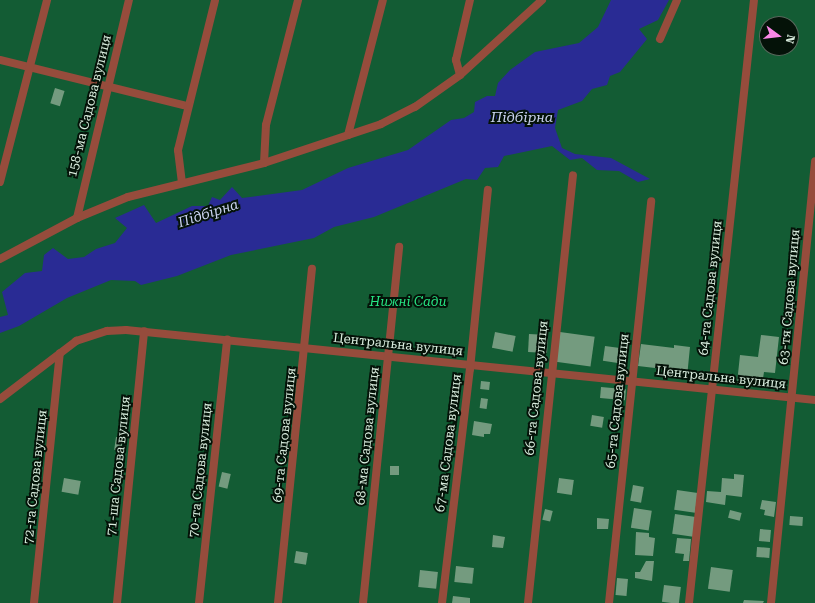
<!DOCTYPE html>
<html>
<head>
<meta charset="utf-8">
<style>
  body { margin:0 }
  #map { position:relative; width:815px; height:603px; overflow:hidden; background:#062d17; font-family:"Roboto Serif",serif }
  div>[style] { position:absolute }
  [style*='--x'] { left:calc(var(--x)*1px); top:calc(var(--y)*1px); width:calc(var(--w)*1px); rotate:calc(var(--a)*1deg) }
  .green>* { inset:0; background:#135c34 }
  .water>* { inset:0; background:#292b94 }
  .building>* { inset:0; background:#749b7f; transform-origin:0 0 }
  .minor>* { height:8px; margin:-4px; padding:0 4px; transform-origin:4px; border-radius:4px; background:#964c3c }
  span { translate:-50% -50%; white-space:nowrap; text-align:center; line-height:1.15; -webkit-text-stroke:4px #041208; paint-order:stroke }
  .street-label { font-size:13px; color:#d8ecdd }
  .park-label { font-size:13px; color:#26e483; font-style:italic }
  .water-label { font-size:14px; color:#cbd3ef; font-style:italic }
  .north { position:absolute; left:759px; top:16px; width:40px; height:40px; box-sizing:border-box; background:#041208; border:1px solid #59695d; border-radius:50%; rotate:105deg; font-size:11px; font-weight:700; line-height:16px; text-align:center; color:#d8ecdd }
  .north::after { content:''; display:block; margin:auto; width:14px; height:18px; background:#fa87e7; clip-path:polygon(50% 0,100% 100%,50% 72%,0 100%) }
</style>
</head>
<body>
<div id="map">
  <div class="green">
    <div style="clip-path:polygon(evenodd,0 0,815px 0,815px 603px,0 603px,0 0,767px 24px,791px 24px,791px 48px,767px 48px,767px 24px)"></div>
  </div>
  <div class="water">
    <div style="clip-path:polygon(611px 0,669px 0,658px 20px,639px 29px,647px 39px,620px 72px,610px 76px,607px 85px,592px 89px,582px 101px,558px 110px,555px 128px,562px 148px,575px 154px,611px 158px,650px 179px,638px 182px,619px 171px,597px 170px,582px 158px,570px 160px,552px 146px,504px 156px,498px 167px,485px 168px,477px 180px,466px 179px,374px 217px,334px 227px,314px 238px,231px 255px,177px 276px,141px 285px,135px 281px,111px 280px,67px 298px,19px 326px,0 333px,0 317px,8px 315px,2px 292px,25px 273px,42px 271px,44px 255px,53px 248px,68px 259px,84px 257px,96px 249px,115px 243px,127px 228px,115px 218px,144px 205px,156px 223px,192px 206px,208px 206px,212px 197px,220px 200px,232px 187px,242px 198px,302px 190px,348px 168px,408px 150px,451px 120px,464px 118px,474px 112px,475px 102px,487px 96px,495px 96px,498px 83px,510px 70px,535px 52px,579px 43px,598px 27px)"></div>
  </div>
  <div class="building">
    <div style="left:55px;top:88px;width:10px;height:16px;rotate:17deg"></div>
    <div style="left:495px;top:332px;width:21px;height:16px;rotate:11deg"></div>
    <div style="left:560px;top:332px;width:35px;height:30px;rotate:8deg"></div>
    <div style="left:529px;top:334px;width:19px;height:18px;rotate:3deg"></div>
    <div style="clip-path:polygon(761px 335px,779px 337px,775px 373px,764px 372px,762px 385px,737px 383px,740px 355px,758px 357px)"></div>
    <div style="clip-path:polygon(641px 344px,674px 348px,674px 345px,690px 347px,687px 377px,671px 375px,672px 370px,638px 366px)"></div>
    <div style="left:605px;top:346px;width:15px;height:15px;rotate:8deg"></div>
    <div style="left:481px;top:381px;width:9px;height:8px;rotate:6deg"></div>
    <div style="left:601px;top:387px;width:25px;height:11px;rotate:5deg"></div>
    <div style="left:481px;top:398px;width:7px;height:10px;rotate:8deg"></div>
    <div style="left:592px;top:415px;width:12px;height:11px;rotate:9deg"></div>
    <div style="clip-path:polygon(474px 421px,492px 424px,490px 434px,484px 434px,484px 437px,472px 435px)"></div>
    <div style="left:116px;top:437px;width:7px;height:13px;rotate:8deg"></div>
    <div style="left:390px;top:466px;width:9px;height:9px"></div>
    <div style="left:222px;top:472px;width:9px;height:15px;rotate:13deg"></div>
    <div style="clip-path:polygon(734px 474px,744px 475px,742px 497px,726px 495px,725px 505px,706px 502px,707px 491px,721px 492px,722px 478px,734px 479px)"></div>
    <div style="left:64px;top:478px;width:17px;height:14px;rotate:10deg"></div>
    <div style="left:559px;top:478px;width:15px;height:15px;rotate:8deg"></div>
    <div style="left:633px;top:485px;width:11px;height:16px;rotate:10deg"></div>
    <div style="left:677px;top:490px;width:21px;height:20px;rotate:8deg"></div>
    <div style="clip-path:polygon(762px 500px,776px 502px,774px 517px,764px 515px,765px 510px,760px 509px)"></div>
    <div style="left:634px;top:508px;width:18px;height:20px;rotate:9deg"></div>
    <div style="left:545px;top:509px;width:8px;height:11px;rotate:14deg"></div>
    <div style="left:730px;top:510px;width:12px;height:8px;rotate:14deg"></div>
    <div style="left:675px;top:514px;width:21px;height:20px;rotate:8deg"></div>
    <div style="left:790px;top:516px;width:13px;height:9px;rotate:4deg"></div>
    <div style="clip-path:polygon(597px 518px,609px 519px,608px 529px,597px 529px)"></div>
    <div style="left:760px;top:529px;width:11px;height:12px;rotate:5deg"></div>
    <div style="clip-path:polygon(636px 532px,649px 533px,649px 537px,655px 538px,653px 556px,635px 555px)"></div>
    <div style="clip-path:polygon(493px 535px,505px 537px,503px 548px,492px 547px)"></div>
    <div style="clip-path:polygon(677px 538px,691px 539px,689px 561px,683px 561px,684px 554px,675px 553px)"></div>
    <div style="left:757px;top:547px;width:13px;height:10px;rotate:4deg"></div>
    <div style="left:296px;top:551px;width:12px;height:12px;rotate:9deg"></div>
    <div style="clip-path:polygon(646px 561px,654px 561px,652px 581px,635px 578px,635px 572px,640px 572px)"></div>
    <div style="left:456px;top:566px;width:18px;height:16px;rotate:6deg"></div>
    <div style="left:711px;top:567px;width:22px;height:22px;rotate:8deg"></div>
    <div style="left:420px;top:570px;width:18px;height:17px;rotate:6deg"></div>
    <div style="left:617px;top:578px;width:11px;height:17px;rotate:5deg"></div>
    <div style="left:664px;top:585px;width:17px;height:17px;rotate:7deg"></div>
    <div style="clip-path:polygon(453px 596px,470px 598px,470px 603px,452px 603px)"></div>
    <div style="clip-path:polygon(744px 600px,764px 601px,763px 603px,743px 603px)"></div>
  </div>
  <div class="minor">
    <div style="--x:660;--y:39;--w:43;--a:-66.4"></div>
    <div style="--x:0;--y:60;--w:193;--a:13.8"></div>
    <div style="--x:460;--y:75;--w:16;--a:-105"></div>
    <div style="--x:456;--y:60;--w:62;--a:-76.9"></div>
    <div style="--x:348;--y:135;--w:139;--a:-75.5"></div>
    <div style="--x:264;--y:163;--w:38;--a:-87"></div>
    <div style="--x:266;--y:125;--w:129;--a:-75.6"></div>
    <div style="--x:0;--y:182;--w:188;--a:-75.5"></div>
    <div style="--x:182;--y:183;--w:33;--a:-97"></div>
    <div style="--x:178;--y:150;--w:154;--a:-76.1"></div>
    <div style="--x:77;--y:218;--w:224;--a:-76.6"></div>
    <div style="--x:0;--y:259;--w:87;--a:-28"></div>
    <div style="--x:77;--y:218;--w:55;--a:-22.4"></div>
    <div style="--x:128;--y:197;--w:140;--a:-14"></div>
    <div style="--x:264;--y:163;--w:123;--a:-18.4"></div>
    <div style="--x:381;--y:124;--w:38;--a:-27"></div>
    <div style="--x:415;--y:107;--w:55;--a:-35.4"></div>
    <div style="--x:460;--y:75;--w:111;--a:-42.4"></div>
    <div style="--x:0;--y:399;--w:96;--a:-37.3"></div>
    <div style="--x:76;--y:341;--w:33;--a:-18"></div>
    <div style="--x:107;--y:331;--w:19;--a:-3"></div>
    <div style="--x:126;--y:330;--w:693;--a:5.8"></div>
    <div style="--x:34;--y:603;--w:251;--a:-84.1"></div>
    <div style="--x:117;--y:603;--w:273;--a:-84.3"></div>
    <div style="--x:199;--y:603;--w:265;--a:-83.9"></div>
    <div style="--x:278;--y:603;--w:336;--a:-84.2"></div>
    <div style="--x:363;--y:603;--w:358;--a:-84.2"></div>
    <div style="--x:442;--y:603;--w:236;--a:-83.2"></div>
    <div style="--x:470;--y:369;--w:180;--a:-84.3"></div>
    <div style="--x:528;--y:603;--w:430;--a:-84"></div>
    <div style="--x:609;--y:603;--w:404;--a:-84"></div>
    <div style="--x:689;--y:603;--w:606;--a:-83.85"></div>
    <div style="--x:771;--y:603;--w:444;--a:-84.3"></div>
  </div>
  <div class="street-label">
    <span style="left:90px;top:106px;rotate:-76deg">158-ма Садова вулиця</span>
    <span style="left:711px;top:288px;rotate:-84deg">64-та Садова вулиця</span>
    <span style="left:790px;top:297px;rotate:-85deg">63-тя Садова вулиця</span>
    <span style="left:398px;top:345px;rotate:6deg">Центральна вулиця</span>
    <span style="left:721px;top:378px;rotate:6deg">Центральна вулиця</span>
    <span style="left:537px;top:388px;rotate:-84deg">66-та Садова вулиця</span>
    <span style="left:618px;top:401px;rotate:-84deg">65-та Садова вулиця</span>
    <span style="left:285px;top:435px;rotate:-84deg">69-та Садова вулиця</span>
    <span style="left:368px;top:436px;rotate:-84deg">68-ма Садова вулиця</span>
    <span style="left:449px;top:443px;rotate:-83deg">67-ма Садова вулиця</span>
    <span style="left:119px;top:466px;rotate:-84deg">71-ша Садова вулиця</span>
    <span style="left:201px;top:470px;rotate:-84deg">70-та Садова вулиця</span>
    <span style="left:36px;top:477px;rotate:-84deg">72-га Садова вулиця</span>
  </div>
  <div class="park-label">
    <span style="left:408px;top:302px">Нижні Сади</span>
  </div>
  <div class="water-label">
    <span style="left:522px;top:117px">Підбірна</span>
    <span style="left:208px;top:213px;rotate:-18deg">Підбірна</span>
  </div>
  <div class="north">N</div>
</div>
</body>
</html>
